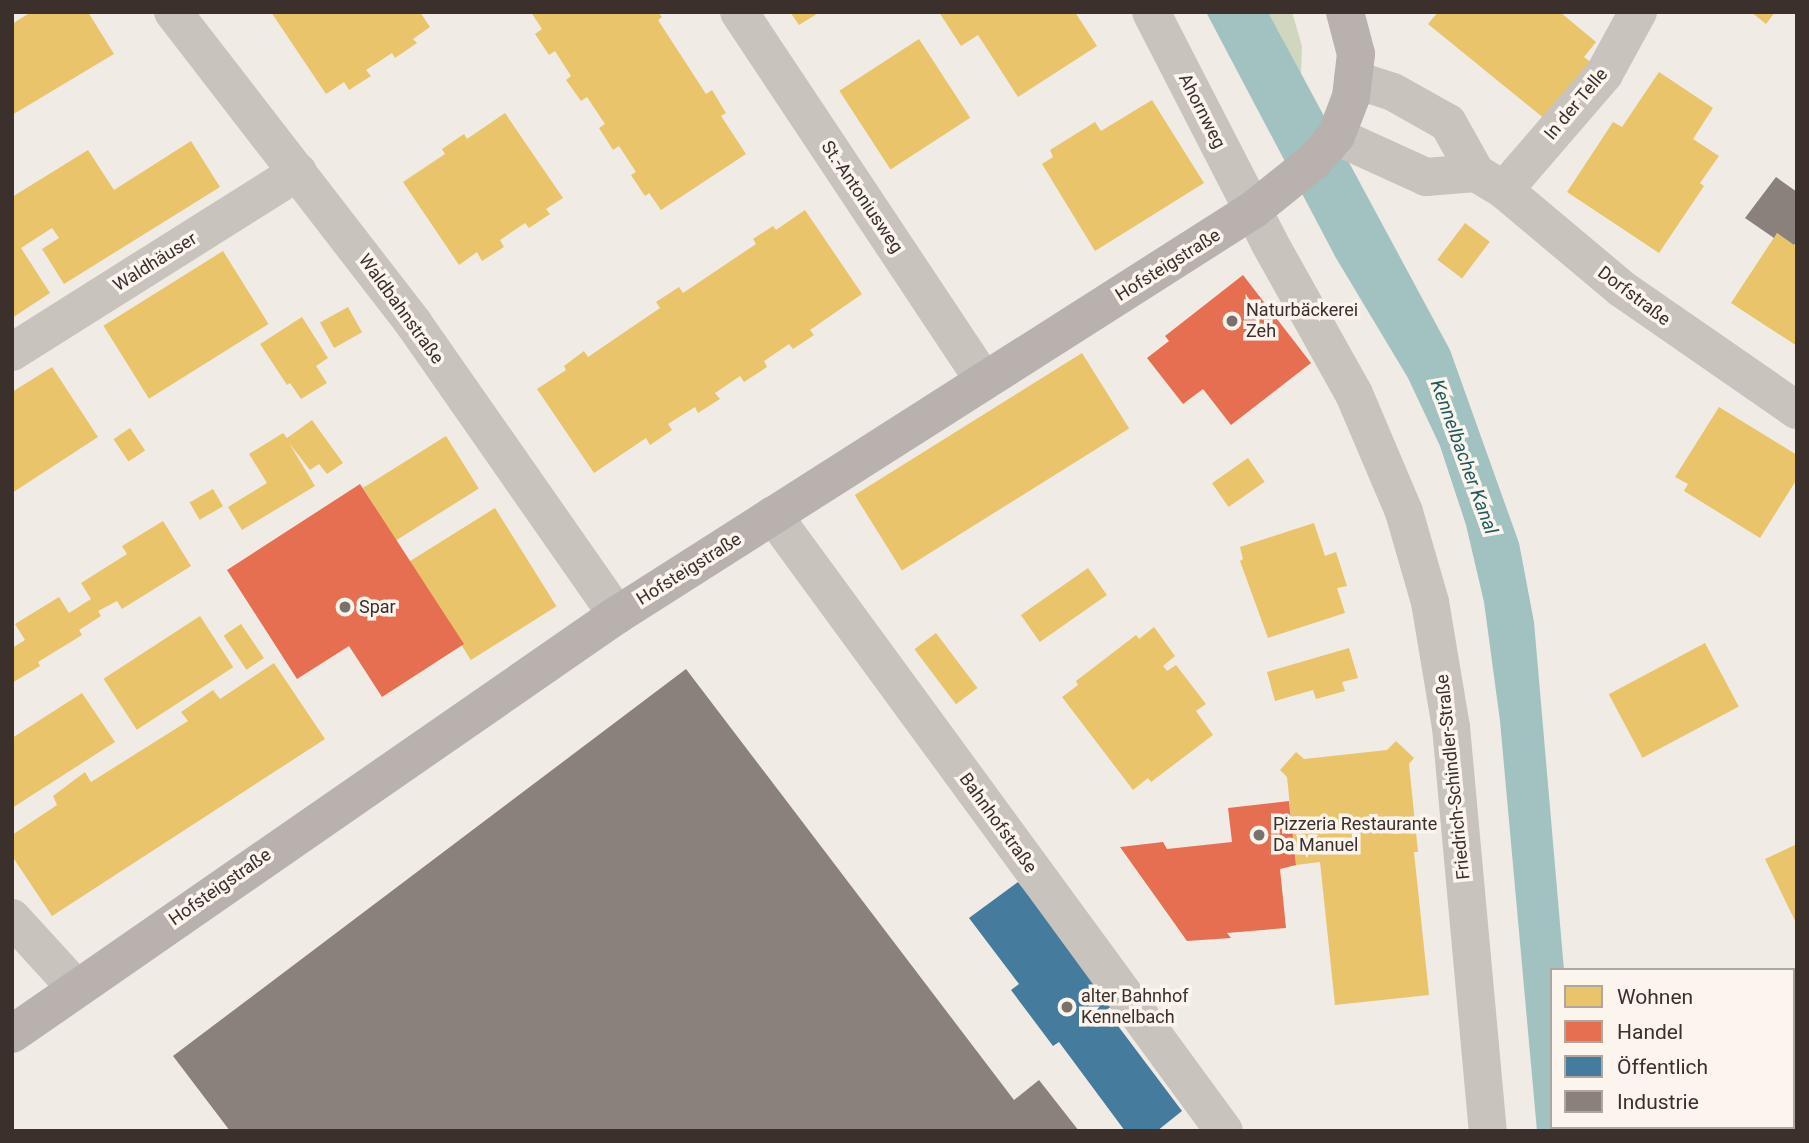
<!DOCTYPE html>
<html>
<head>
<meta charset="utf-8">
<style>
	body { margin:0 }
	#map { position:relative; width:1809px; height:1143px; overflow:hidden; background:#f0ebe5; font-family:Roboto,sans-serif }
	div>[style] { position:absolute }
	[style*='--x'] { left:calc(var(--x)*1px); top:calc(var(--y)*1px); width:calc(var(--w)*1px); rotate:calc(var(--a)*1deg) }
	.green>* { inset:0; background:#d1d6bf }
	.water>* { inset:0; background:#a1c2c1 }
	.homes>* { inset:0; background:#e9c46a; transform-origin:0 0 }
	.shops>* { inset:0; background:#e76f51 }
	.public>* { inset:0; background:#457b9d }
	.industry>* { inset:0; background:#8a817c }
	.minor>* { height:38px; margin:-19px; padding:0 19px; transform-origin:19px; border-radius:19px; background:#c9c3be }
	.major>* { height:38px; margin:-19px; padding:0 19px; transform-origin:19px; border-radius:19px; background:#b8b1ad }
	.dots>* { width:19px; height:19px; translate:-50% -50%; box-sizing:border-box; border:4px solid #fbf5ee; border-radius:50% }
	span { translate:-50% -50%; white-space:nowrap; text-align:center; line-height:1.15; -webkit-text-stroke:7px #fbf5ee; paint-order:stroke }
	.street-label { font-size:18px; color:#3b302b }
	.poi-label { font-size:18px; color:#3b302b }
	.left { translate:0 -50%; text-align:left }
	.water-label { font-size:19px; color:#1f5a5e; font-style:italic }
	.frame { position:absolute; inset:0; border:14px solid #3b302b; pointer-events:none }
	.legend { position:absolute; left:1550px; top:968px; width:245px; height:161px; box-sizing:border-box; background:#fbf5ee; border:2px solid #aea6a0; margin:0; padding:9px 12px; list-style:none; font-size:21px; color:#3b302b }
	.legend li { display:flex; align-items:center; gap:14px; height:35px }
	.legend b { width:35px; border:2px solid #aea6a0 }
</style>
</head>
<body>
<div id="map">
	<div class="green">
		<i style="clip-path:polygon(1268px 12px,1292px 12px,1302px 46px,1301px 74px)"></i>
	</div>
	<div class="water">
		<i style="clip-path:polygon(1206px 12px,1268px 12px,1450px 350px,1519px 543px,1534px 622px,1564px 970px,1552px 970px,1552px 1127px,1578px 1127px,1579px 1131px,1537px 1131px,1500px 721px,1484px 602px,1466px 525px,1440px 446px,1408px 378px,1336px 258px)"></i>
	</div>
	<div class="homes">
		<i style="clip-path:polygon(31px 12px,88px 12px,114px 54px,12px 115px,12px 24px)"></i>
		<i style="clip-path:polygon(271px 12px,420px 12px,430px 27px,413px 39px,417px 43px,395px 58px,392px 53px,366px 70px,371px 76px,349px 90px,344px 82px,326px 94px)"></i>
		<i style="clip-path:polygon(531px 12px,658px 12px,662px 17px,658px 20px,706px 94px,712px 90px,726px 113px,721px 116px,746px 154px,661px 210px,649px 193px,645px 196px,631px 175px,636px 172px,619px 146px,613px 150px,599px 128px,605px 124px,587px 97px,581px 101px,566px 80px,571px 76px,555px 51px,549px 55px,535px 34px,542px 29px)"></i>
		<i style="clip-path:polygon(790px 12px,820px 12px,799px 25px)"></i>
		<i style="clip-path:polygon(939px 12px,1075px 12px,1097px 46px,1018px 97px,978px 35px,961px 46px)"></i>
		<i style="clip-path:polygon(1438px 12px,1560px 12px,1596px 42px,1584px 57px,1592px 63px,1546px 120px,1428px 24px)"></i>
		<i style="clip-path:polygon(1751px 12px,1775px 12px,1766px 24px)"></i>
		<i style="left:919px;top:39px;width:94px;height:95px;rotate:57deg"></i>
		<i style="clip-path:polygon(1659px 72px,1713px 108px,1693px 139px,1719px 156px,1700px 183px,1704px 186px,1659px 253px,1567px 192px,1613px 122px,1622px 127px)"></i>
		<i style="clip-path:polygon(1152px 100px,1204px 183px,1095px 251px,1042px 164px,1053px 157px,1050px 150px,1095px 122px,1101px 131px)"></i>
		<i style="clip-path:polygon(505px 113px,563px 198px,546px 209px,550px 214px,529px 228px,525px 223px,500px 240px,504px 247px,482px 261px,477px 252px,459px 265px,403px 182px,445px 154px,442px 149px,464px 134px,467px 139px)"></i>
		<i style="clip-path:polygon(191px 141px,220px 187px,64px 284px,42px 249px,59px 238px,52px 228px,21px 248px,50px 293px,12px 318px,12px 197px,88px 150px,114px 190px)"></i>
		<i style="clip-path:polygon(805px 210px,862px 294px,810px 330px,814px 335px,793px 349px,789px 344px,764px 361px,767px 367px,744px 382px,740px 376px,715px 393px,720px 399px,698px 413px,695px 407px,668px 424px,672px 430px,650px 445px,646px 438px,594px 473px,537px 389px,566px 370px,564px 366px,584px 351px,588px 357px,660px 308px,656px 302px,679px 287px,683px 293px,756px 244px,753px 239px,773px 226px,776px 230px)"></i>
		<i style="left:1465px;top:223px;width:31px;height:46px;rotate:37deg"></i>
		<i style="clip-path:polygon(1777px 233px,1797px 247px,1797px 346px,1731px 303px)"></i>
		<i style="left:223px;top:251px;width:86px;height:141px;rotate:58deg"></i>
		<i style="left:348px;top:307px;width:29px;height:32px;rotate:61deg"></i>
		<i style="clip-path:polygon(302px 317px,328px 358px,316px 366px,327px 383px,301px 399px,290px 383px,287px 385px,260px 344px)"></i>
		<i style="left:1082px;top:353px;width:89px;height:268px;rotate:58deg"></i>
		<i style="clip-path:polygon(52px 367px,98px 437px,12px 493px,12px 392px)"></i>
		<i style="clip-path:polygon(1719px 407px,1797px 455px,1797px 479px,1760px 538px,1684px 491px,1688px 484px,1675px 477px)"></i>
		<i style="clip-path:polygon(312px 420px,343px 463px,327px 474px,319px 464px,310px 470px,289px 443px,315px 486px,242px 530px,228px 507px,267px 483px,249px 454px,283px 433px,287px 438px)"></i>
		<i style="left:130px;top:428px;width:27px;height:20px;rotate:56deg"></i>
		<i style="left:446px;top:436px;width:62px;height:98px;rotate:58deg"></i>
		<i style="left:1248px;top:458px;width:29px;height:44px;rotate:55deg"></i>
		<i style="left:213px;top:489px;width:20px;height:27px;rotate:60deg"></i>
		<i style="left:495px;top:508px;width:116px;height:101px;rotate:58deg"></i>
		<i style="clip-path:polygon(163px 521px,191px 566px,122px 609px,117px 601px,98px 611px,101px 616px,79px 630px,82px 635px,38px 662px,40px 666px,12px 683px,12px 648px,25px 640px,15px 624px,59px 597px,69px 613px,91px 599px,81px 583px,127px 554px,122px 546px)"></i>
		<i style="clip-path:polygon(1314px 523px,1325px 556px,1336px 552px,1347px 586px,1337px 588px,1345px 613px,1268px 638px,1240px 561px,1243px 559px,1240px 547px)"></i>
		<i style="left:1088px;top:568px;width:33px;height:82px;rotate:55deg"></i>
		<i style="left:200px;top:616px;width:61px;height:115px;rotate:57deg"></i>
		<i style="left:241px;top:624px;width:41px;height:21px;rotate:56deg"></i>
		<i style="clip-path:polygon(1154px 627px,1175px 656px,1163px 666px,1167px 671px,1176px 665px,1206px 704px,1196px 711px,1213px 735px,1151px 782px,1148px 778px,1133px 790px,1062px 697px,1078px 685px,1076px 681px,1136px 635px,1139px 639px)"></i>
		<i style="left:936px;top:633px;width:69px;height:27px;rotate:53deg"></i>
		<i style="left:1705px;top:643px;width:72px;height:109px;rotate:62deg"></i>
		<i style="clip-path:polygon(1349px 648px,1358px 678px,1342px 682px,1345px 691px,1316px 699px,1313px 690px,1275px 701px,1267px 672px)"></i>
		<i style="clip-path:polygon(274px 663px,325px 739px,52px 916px,12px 856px,12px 835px,57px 805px,53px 796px,85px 772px,91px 782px,188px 721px,181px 712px,213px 690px,220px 699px)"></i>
		<i style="clip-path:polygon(82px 693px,115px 742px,12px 808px,12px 738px)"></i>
		<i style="clip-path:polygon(1396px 741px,1414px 758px,1409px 764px,1418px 852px,1414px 852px,1429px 995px,1335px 1005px,1320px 862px,1296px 865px,1287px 777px,1280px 770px,1296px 752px,1304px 759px,1387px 750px)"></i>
		<i style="clip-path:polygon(1797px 844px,1797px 925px,1765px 859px)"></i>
		<i style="clip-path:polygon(1681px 1127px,1730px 1127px,1731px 1131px,1674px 1131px)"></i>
	</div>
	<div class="shops">
		<i style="clip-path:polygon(1243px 275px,1311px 363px,1231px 425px,1203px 389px,1183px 404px,1147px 358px,1169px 341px,1165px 336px)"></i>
		<i style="clip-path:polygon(360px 484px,464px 644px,382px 697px,349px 646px,297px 679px,227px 570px)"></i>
		<i style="clip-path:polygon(1289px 801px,1296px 865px,1280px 869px,1286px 928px,1227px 933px,1231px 938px,1187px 941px,1120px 847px,1163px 842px,1167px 849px,1232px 842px,1228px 808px)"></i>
	</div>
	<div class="public">
		<i style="clip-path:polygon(1018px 882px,1115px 1004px,1106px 1010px,1182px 1111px,1157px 1131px,1125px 1131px,1059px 1042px,1053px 1046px,1011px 990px,1019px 984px,969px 918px)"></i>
	</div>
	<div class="industry">
		<i style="clip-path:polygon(1776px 177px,1797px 192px,1797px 241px,1794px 245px,1777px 233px,1774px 238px,1745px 218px)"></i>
		<i style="clip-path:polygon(686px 669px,1014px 1100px,1039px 1080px,1079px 1131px,230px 1131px,173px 1056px)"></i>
	</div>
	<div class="minor">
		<i style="--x:173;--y:12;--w:394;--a:52.3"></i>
		<i style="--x:414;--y:324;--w:355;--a:55.1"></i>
		<i style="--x:739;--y:12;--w:443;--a:56.4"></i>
		<i style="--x:1151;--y:12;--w:259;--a:62.8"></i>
		<i style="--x:1269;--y:242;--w:174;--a:60.8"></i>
		<i style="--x:1354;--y:394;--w:128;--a:67"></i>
		<i style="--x:1404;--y:512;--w:94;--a:73.9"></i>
		<i style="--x:1430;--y:602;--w:127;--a:80.5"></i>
		<i style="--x:1451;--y:727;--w:406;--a:84.8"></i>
		<i style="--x:1353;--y:79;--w:42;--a:18"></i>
		<i style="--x:1393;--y:92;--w:63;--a:29.4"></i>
		<i style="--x:1448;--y:123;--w:57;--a:60.8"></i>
		<i style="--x:1476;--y:173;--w:33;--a:31"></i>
		<i style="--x:1504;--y:190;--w:154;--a:40"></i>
		<i style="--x:1622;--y:289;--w:213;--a:34.7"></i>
		<i style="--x:1336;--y:136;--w:99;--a:24.5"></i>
		<i style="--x:1426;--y:177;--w:50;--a:-4.6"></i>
		<i style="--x:1504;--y:190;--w:153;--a:-49.2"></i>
		<i style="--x:1604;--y:74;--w:71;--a:-61.3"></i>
		<i style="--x:12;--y:352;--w:338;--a:-32.2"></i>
		<i style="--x:773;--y:515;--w:763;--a:53.79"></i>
		<i style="--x:12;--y:918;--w:95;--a:47.6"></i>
		<i style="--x:1793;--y:1035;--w:4;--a:-14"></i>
	</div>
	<div class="major">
		<i style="--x:12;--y:1034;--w:736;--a:-34.71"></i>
		<i style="--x:617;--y:615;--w:754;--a:-32.49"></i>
		<i style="--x:1253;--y:210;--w:78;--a:-38.8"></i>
		<i style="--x:1314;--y:161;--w:33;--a:-49"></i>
		<i style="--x:1336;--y:136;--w:42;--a:-69"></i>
		<i style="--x:1351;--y:97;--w:43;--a:-83.4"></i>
		<i style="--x:1356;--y:54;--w:43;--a:-104.7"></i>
	</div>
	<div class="dots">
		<i style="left:1232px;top:321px;background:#7a716c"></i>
		<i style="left:345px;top:607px;background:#7a716c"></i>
		<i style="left:1259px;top:835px;background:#7a716c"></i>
		<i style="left:1067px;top:1007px;background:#7a716c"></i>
	</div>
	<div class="street-label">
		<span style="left:1576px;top:104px;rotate:-50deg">In der Telle</span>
		<span style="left:1202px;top:111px;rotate:63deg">Ahornweg</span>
		<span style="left:862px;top:197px;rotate:56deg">St.-Antoniusweg</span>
		<span style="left:155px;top:262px;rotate:-32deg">Waldhäuser</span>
		<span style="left:1168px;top:265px;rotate:-32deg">Hofsteigstraße</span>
		<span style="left:1634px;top:296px;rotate:37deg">Dorfstraße</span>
		<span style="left:401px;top:309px;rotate:54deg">Waldbahnstraße</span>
		<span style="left:689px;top:569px;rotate:-32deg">Hofsteigstraße</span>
		<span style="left:1453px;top:777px;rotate:-96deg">Friedrich-Schindler-Straße</span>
		<span style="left:998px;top:823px;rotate:54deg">Bahnhofstraße</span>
		<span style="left:220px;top:887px;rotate:-35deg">Hofsteigstraße</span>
	</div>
	<div class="poi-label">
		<span class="left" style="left:1246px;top:321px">Naturbäckerei<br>Zeh</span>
		<span class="left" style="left:359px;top:607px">Spar</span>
		<span class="left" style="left:1273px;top:835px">Pizzeria Restaurante<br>Da Manuel</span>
		<span class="left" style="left:1081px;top:1007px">alter Bahnhof<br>Kennelbach</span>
	</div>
	<div class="water-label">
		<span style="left:1464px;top:457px;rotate:70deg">Kennelbacher Kanal</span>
	</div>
	<div class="frame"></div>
	<ul class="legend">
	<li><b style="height:19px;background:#e9c46a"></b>Wohnen</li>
	<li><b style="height:19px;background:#e76f51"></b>Handel</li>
	<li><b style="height:19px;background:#457b9d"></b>Öffentlich</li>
	<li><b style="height:19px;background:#8a817c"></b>Industrie</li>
	</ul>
</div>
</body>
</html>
